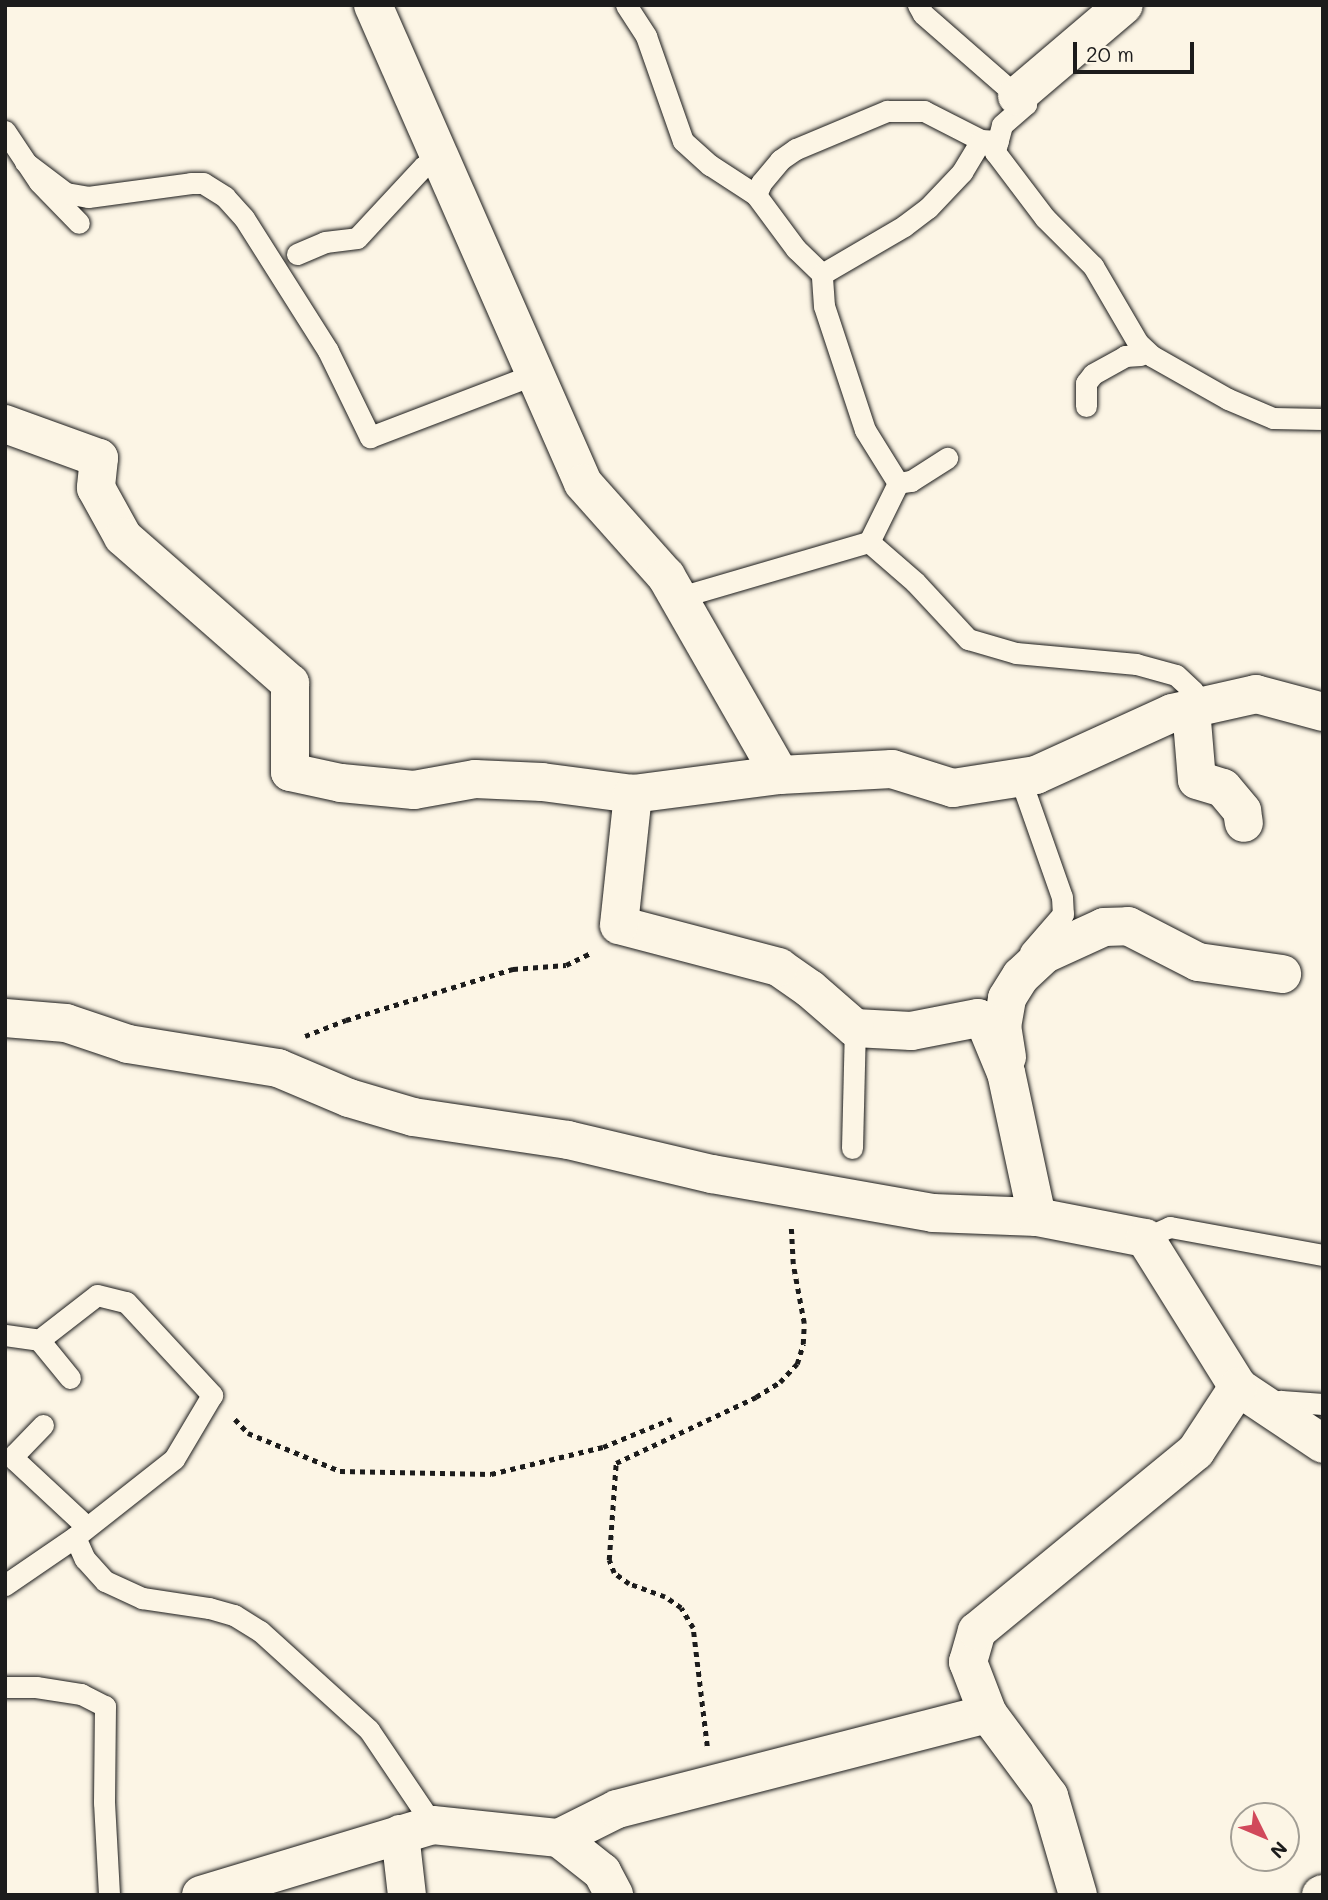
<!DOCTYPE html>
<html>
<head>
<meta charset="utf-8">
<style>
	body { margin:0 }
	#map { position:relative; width:1328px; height:1900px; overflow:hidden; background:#fcf5e5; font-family:Mali,sans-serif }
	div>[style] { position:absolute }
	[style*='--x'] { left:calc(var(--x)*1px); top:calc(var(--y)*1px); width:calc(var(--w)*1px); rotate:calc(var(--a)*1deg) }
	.path>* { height:4.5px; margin-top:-2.25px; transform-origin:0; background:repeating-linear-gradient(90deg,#1c1c1c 0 5px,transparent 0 10px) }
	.roads { filter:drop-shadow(0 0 2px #1c1c1c) drop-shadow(0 0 2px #1c1c1c) }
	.lane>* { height:21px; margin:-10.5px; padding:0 10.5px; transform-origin:10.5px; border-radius:10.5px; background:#fcf5e5 }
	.street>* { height:38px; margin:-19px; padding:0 19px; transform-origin:19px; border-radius:19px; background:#fcf5e5 }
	span { translate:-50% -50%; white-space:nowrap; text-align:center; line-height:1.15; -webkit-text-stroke:7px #fcf5e5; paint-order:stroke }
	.frame { position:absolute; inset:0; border:7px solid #1c1c1c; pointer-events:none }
	.north { position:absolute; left:1230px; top:1802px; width:70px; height:70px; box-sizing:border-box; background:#fcf5e5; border:2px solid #a29e95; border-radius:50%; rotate:133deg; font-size:19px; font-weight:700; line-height:28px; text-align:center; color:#1c1c1c }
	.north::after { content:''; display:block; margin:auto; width:24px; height:32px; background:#d1495b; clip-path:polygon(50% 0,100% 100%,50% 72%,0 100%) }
	.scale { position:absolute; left:1073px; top:42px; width:121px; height:32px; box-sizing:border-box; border:4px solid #1c1c1c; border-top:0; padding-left:9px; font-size:21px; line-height:24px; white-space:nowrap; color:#1c1c1c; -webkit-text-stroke:5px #fcf5e5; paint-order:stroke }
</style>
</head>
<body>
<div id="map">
	<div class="path">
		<i style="--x:305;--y:1036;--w:44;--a:-21.3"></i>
		<i style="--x:346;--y:1020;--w:175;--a:-17"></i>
		<i style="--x:513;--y:969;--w:53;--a:-4.3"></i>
		<i style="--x:566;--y:965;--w:28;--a:-26"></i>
		<i style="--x:235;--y:1419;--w:19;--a:47"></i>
		<i style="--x:248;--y:1433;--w:100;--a:22.4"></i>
		<i style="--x:340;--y:1471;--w:151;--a:1.1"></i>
		<i style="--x:491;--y:1474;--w:115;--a:-13.6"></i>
		<i style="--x:603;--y:1447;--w:74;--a:-22.4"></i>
		<i style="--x:707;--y:1746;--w:119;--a:-96.8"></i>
		<i style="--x:693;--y:1628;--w:23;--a:-121"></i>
		<i style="--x:681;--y:1608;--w:19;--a:-145"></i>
		<i style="--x:665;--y:1597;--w:38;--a:-160"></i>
		<i style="--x:629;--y:1584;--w:19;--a:-144"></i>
		<i style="--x:614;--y:1573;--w:14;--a:-111"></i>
		<i style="--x:609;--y:1560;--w:97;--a:-85.9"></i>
		<i style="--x:616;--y:1463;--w:155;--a:-25.2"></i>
		<i style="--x:756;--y:1397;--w:28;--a:-32"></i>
		<i style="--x:780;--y:1382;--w:25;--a:-47"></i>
		<i style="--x:797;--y:1364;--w:21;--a:-73"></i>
		<i style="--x:803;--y:1344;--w:21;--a:-87"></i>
		<i style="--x:804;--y:1323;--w:60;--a:-100.6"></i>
		<i style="--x:793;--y:1264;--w:37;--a:-93"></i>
	</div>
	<div class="roads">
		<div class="lane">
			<i style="--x:626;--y:5;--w:37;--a:57"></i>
			<i style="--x:646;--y:36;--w:111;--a:70.6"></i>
			<i style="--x:683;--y:141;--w:36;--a:42"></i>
			<i style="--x:710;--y:165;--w:55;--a:33.1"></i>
			<i style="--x:918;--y:5;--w:10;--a:61"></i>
			<i style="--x:923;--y:14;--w:137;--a:41.1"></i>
			<i style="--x:1026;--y:104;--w:32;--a:139"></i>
			<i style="--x:1002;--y:125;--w:28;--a:105"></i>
			<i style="--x:995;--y:152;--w:83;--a:52.9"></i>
			<i style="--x:1045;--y:218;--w:68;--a:45"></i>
			<i style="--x:1093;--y:266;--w:89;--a:59.7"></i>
			<i style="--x:1138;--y:343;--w:19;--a:43"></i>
			<i style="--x:1152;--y:356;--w:87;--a:29.5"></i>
			<i style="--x:1228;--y:399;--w:49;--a:22.9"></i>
			<i style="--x:1273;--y:418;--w:50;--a:1.1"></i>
			<i style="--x:5;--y:131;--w:61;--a:56.3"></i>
			<i style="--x:39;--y:182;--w:57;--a:45.7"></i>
			<i style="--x:25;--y:162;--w:51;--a:37.1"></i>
			<i style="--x:66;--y:193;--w:22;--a:10"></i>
			<i style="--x:88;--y:197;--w:104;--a:-7.7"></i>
			<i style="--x:191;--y:183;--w:12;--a:0"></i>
			<i style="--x:203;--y:183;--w:26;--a:32"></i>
			<i style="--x:225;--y:197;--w:28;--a:48"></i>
			<i style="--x:244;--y:218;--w:157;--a:57.7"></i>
			<i style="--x:328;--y:351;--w:96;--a:64"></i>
			<i style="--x:370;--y:437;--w:177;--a:-20.9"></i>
			<i style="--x:297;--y:254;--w:30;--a:-23"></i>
			<i style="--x:325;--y:242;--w:32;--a:-7"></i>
			<i style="--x:357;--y:238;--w:98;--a:-47.1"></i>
			<i style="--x:424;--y:166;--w:18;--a:-29"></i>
			<i style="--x:822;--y:274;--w:36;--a:-136"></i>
			<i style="--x:796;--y:249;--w:67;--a:-126.5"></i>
			<i style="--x:756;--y:195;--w:13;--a:-67"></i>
			<i style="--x:761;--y:183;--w:30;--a:-50"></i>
			<i style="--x:780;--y:160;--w:19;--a:-35"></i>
			<i style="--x:796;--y:149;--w:99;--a:-22.7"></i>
			<i style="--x:887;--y:111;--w:37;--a:0"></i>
			<i style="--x:924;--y:111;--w:64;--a:27"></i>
			<i style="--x:1086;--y:406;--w:23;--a:-90"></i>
			<i style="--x:1086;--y:383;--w:11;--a:-52"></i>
			<i style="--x:1093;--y:374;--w:37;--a:-29"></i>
			<i style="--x:1125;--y:356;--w:15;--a:-4"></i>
			<i style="--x:1140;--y:355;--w:7;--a:-45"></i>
			<i style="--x:898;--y:483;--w:13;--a:-9"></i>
			<i style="--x:911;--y:481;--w:43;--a:-32.6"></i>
			<i style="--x:869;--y:542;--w:61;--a:41"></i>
			<i style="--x:915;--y:582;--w:78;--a:47.1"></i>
			<i style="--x:968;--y:639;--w:50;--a:16.3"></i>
			<i style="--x:1016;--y:653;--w:121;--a:5.2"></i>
			<i style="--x:1136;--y:664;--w:41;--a:15.4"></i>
			<i style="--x:1176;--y:675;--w:23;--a:43"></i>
			<i style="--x:1193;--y:691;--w:17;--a:73"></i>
			<i style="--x:677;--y:598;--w:200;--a:-16.3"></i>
			<i style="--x:869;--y:542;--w:66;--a:-63.8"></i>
			<i style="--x:898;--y:483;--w:62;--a:-121.9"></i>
			<i style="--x:865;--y:430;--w:131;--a:-108.3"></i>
			<i style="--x:824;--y:306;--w:32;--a:-94"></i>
			<i style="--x:822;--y:274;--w:95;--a:-30.3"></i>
			<i style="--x:904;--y:226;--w:30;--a:-37"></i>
			<i style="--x:928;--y:208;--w:50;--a:-46.6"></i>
			<i style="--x:962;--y:172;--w:37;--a:-59"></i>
			<i style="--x:981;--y:140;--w:17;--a:3"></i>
			<i style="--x:1020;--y:778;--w:126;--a:70.6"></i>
			<i style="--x:1062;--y:897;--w:17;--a:87"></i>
			<i style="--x:1063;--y:914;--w:50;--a:131"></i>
			<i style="--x:852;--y:1148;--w:120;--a:-88.6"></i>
			<i style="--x:1145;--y:1238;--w:27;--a:-24"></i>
			<i style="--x:1170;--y:1227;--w:156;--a:10.4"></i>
			<i style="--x:5;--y:1335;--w:34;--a:8"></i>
			<i style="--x:39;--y:1340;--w:73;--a:-37.8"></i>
			<i style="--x:97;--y:1295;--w:30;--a:14"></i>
			<i style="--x:126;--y:1302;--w:127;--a:47.2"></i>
			<i style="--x:212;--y:1395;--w:74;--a:120.7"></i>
			<i style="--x:174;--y:1459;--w:126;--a:141.8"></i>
			<i style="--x:75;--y:1537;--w:85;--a:145.6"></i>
			<i style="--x:39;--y:1340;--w:49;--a:50.8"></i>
			<i style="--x:1271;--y:1409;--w:13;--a:-39"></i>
			<i style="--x:1281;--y:1401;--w:42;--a:4.1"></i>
			<i style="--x:43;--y:1425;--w:40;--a:134"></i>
			<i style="--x:15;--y:1454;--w:6;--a:90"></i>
			<i style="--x:15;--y:1460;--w:98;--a:42.9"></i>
			<i style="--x:75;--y:1537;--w:24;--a:66"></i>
			<i style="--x:85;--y:1559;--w:30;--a:48"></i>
			<i style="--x:105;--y:1581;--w:41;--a:24.7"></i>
			<i style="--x:142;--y:1598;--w:68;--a:8.5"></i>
			<i style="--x:209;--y:1608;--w:26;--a:16"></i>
			<i style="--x:234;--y:1615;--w:31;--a:32"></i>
			<i style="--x:260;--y:1631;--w:147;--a:42.2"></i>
			<i style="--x:369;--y:1730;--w:115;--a:56"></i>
			<i style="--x:5;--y:1687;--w:31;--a:0"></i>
			<i style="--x:36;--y:1687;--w:46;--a:8.8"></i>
			<i style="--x:81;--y:1694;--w:27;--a:27"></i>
			<i style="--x:105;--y:1706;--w:96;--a:90.6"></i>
			<i style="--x:104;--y:1802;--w:93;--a:86.9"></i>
		</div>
		<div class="street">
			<i style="--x:373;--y:5;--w:522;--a:66.28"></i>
			<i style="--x:583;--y:483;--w:125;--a:48.3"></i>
			<i style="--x:666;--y:576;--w:229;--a:60.2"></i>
			<i style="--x:1017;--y:96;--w:140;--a:-40.4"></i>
			<i style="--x:5;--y:424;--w:100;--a:19.9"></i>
			<i style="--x:99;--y:458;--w:30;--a:96"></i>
			<i style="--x:96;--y:488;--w:56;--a:61.1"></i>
			<i style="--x:123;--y:537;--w:222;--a:41.2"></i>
			<i style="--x:290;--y:683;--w:89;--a:90"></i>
			<i style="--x:290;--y:772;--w:52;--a:12.2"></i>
			<i style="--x:341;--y:783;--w:73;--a:5.5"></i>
			<i style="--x:414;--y:790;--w:62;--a:-10.2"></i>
			<i style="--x:475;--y:779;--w:67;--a:2.6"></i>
			<i style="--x:542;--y:782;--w:92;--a:7.5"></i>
			<i style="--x:1191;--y:709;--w:71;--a:85.2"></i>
			<i style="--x:1197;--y:780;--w:27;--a:17"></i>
			<i style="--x:1223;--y:788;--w:30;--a:50"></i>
			<i style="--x:1242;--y:811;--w:12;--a:81"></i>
			<i style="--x:5;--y:1018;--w:61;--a:4.7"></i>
			<i style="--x:66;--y:1023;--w:65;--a:18.7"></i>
			<i style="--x:128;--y:1044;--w:152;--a:9.1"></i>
			<i style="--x:278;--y:1068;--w:77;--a:22.9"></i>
			<i style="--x:349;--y:1098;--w:67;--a:16.5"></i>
			<i style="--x:413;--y:1117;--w:157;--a:8.4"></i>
			<i style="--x:568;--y:1140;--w:148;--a:13.3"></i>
			<i style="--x:712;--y:1174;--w:224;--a:10"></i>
			<i style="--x:933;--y:1213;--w:104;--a:2.2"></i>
			<i style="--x:1037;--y:1217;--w:110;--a:11"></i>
			<i style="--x:1145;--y:1238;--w:176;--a:58"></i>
			<i style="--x:1238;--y:1387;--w:102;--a:33.8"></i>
			<i style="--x:1007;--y:1057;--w:30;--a:-99"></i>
			<i style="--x:1002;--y:1027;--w:29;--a:-80"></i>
			<i style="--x:1007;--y:998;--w:26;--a:-58"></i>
			<i style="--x:1021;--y:976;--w:33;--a:-43"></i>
			<i style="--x:1045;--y:954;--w:65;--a:-24.6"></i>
			<i style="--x:1104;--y:927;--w:24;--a:-2"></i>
			<i style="--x:1128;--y:926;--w:79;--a:27.2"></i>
			<i style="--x:1198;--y:962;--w:85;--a:8.1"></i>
			<i style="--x:1037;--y:1217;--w:147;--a:-102.1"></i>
			<i style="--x:1006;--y:1073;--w:55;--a:-112.4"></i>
			<i style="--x:985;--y:1022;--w:8;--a:-150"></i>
			<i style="--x:978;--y:1018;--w:68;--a:169"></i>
			<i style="--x:911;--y:1031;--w:56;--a:-176.9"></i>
			<i style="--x:855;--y:1028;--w:60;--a:-139.1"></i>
			<i style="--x:810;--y:989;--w:38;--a:-145"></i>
			<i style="--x:779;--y:967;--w:165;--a:-165.3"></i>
			<i style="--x:619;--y:925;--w:132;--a:-83.9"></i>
			<i style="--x:633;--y:794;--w:148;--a:-7.4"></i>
			<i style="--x:780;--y:775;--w:112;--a:-3.1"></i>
			<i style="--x:892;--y:769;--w:64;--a:17.3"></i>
			<i style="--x:953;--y:788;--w:84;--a:-8.9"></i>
			<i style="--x:1036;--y:775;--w:149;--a:-24.5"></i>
			<i style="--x:1172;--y:713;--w:86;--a:-12.7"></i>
			<i style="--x:1256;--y:694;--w:69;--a:15"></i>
			<i style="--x:400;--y:1834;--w:61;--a:83.5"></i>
			<i style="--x:559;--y:1838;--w:65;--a:-26.6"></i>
			<i style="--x:617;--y:1809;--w:383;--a:-14.4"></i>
			<i style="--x:201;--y:1895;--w:242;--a:-16.8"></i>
			<i style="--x:433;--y:1825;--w:127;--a:5.9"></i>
			<i style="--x:559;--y:1838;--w:55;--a:38.3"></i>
			<i style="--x:602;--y:1872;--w:26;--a:62"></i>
			<i style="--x:1078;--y:1895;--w:103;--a:-106.3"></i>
			<i style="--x:1049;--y:1796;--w:102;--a:-126.6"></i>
			<i style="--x:988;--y:1714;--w:56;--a:-111"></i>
			<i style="--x:968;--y:1662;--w:32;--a:-74"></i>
			<i style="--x:977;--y:1631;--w:283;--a:-39.4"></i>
			<i style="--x:1196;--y:1451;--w:77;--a:-56.7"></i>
			<i style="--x:1321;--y:1895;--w:2;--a:-27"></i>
		</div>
	</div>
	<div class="frame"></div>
	<div class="north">N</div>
	<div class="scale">20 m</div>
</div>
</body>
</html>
